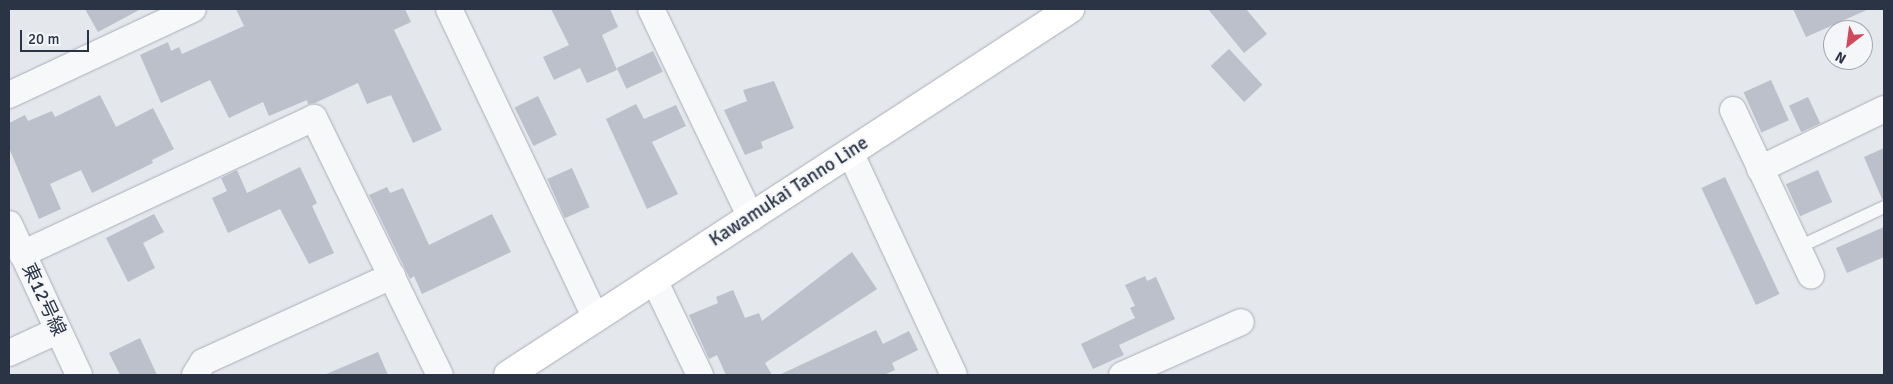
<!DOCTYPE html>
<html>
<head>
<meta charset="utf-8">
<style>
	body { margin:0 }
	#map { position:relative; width:1893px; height:384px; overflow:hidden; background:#e4e7ec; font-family:Signika,"Noto Sans JP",sans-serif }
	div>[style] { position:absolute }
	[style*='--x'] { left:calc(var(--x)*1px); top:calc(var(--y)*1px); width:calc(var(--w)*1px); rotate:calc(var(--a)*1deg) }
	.building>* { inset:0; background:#bbc0ca; transform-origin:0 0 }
	.roads { filter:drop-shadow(0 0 1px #a9aeb7) drop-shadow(0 0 1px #a9aeb7) }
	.service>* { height:12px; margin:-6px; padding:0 6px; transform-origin:6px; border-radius:6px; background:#f7f8fa }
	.minor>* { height:26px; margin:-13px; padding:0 13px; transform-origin:13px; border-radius:13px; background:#f7f8fa }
	.secondary>* { height:28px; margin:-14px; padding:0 14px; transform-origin:14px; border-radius:14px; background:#fff }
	span { translate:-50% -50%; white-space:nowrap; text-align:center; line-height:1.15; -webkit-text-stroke:4px #f4f6f9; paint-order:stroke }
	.street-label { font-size:19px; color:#2b3445 }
	.frame { position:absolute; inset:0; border:10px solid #2b3445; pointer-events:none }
	.north { position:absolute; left:1823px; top:20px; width:50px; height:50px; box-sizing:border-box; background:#f4f6f9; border:1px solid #a4a8b1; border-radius:50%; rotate:210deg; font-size:14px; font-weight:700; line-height:20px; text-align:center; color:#2b3445 }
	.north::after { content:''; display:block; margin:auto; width:18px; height:22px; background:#d1495b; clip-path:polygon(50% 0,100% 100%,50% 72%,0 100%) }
	.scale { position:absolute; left:20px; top:30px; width:69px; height:22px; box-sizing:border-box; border:2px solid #2b3445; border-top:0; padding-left:6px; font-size:15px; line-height:18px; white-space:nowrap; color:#2b3445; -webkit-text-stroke:4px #f4f6f9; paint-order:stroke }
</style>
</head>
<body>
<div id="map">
	<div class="building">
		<i style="clip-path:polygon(85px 9px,141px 9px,98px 32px)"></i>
		<i style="clip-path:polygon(236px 9px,405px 9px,411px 22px,394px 30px,442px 130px,413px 143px,391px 95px,367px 104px,358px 83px,315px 103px,308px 104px,307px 100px,269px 116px,263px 102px,229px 118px,210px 80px,161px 103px,140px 55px,168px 42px,171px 51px,179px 47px,182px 54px,244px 26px)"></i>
		<i style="clip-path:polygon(551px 9px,610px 9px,618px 27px,602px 35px,617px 70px,587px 83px,580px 68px,554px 80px,543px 57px,569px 45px)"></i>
		<i style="clip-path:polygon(1208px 9px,1246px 9px,1267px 34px,1244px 53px)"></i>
		<i style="clip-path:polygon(1793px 9px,1869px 9px,1806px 37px)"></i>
		<i style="left:1229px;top:49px;width:49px;height:25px;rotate:47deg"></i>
		<i style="left:653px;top:51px;width:23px;height:40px;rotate:65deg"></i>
		<i style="left:1771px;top:80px;width:44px;height:30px;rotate:66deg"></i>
		<i style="clip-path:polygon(774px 81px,794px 128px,761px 142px,763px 148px,745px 155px,724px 110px,747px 101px,743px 90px)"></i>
		<i style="clip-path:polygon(100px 95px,116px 127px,153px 108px,174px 149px,152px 160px,153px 163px,92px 193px,81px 170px,50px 184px,61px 209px,39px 219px,9px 148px,9px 123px,25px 115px,28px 121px,52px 111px,55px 117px)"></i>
		<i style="left:538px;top:96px;width:43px;height:26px;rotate:64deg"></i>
		<i style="left:1808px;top:97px;width:29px;height:21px;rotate:65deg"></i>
		<i style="clip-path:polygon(636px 104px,644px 119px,676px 105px,686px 126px,652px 142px,678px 194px,647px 209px,606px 119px)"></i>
		<i style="clip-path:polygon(1884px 148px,1884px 199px,1882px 199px,1864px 157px)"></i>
		<i style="clip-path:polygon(300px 167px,317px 203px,312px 206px,334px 253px,309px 264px,280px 209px,228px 233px,212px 198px,227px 191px,221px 178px,237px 170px,247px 193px)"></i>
		<i style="left:572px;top:168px;width:43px;height:27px;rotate:66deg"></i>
		<i style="left:1818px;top:170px;width:35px;height:35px;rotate:66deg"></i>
		<i style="left:1725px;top:177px;width:129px;height:26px;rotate:65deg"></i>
		<i style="clip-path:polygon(387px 187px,390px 193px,403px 188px,429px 245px,492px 214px,511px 252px,422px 294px,414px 276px,410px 279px,369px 195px)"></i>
		<i style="clip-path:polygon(154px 214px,164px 232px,143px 243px,155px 268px,128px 282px,106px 238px)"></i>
		<i style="clip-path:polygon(1884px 227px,1884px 257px,1847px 273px,1836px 248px)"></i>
		<i style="clip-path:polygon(852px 252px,877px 289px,765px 363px,772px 375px,726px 375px,717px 355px,709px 359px,689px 315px,718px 303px,716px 297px,733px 290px,745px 318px,759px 313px,762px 321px)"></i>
		<i style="clip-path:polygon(1145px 276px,1147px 281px,1156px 277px,1175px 319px,1119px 345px,1124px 355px,1093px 369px,1081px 344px,1135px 318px,1130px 308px,1135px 306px,1125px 285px)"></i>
		<i style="clip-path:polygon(876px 330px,883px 344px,909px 331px,918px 350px,892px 363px,895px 370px,884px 375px,779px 375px)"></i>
		<i style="clip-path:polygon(140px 338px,157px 375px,120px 375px,109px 353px)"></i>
		<i style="clip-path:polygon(378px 352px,388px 375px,324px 375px)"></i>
	</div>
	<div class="roads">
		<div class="service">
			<i style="--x:1797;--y:248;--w:96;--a:-25.2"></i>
		</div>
		<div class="minor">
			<i style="--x:449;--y:9;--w:342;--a:64.6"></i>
			<i style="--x:651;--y:9;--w:232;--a:64.4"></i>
			<i style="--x:9;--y:95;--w:203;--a:-25.1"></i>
			<i style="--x:1733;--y:110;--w:183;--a:64.8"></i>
			<i style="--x:850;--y:152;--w:246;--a:65"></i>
			<i style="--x:1760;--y:169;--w:138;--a:-25.8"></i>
			<i style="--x:9;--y:224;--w:166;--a:65.1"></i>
			<i style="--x:22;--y:254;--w:322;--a:-25"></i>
			<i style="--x:314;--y:118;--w:286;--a:63.9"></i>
			<i style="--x:654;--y:280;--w:106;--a:64.2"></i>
			<i style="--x:9;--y:353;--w:53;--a:-24.6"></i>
			<i style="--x:195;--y:375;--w:15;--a:-58"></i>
			<i style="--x:203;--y:362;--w:208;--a:-24.5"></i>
			<i style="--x:1122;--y:375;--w:130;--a:-24"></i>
		</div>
		<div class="secondary">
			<i style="--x:508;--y:375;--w:671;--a:-33.07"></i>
		</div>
	</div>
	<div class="street-label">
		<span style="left:789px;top:192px;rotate:-33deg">Kawamukai Tanno Line</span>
		<span style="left:43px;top:300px;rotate:65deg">東12号線</span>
	</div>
	<div class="frame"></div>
	<div class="north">N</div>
	<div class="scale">20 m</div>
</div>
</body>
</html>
